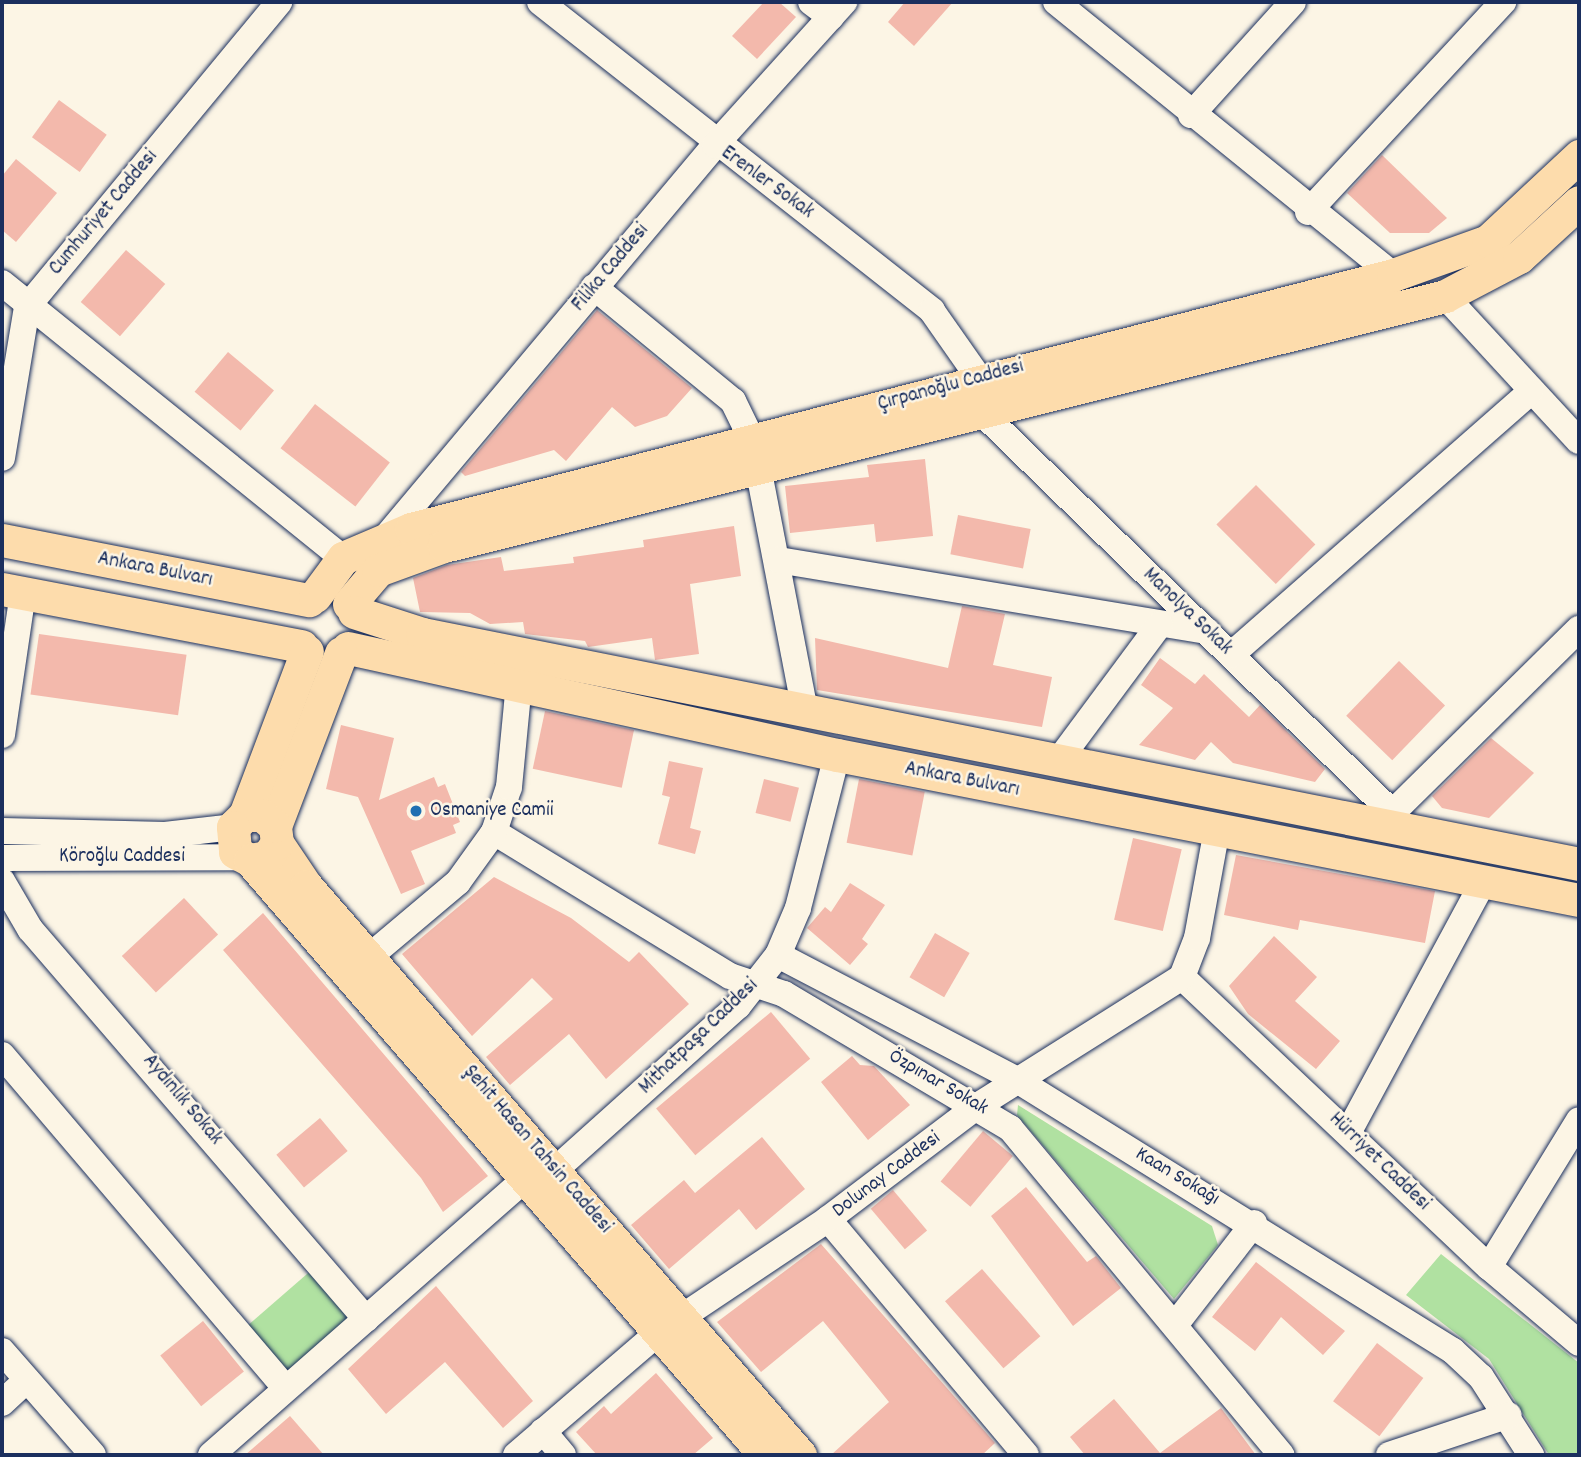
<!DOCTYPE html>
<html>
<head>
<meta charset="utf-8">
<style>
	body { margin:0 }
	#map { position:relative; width:1581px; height:1457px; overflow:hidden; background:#fcf5e5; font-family:Dekko,sans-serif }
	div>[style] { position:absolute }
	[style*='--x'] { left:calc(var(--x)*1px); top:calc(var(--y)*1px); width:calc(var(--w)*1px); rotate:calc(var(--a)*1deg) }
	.green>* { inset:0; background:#b0e1a1; transform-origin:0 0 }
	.building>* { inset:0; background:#f3b9ac; transform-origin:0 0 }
	.roads { filter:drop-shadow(0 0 2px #1b2f5e) drop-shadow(0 0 2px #1b2f5e) }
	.minor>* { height:26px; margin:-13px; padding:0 13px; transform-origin:13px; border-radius:13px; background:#fcf5e5 }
	.major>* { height:33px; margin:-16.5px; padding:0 16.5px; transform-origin:16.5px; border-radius:16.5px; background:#fddcac }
	.dots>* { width:19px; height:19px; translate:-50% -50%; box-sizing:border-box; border:4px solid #fcf5e5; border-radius:50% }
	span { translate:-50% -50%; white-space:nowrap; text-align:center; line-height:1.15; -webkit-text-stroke:5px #fcf5e5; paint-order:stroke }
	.street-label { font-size:21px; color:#1b2f5e }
	.poi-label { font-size:21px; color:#1b2f5e }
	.left { translate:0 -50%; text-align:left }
	.frame { position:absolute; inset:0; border:4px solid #1b2f5e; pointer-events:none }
</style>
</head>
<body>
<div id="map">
	<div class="green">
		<i style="clip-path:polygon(1018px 1105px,1212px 1226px,1218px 1245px,1174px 1299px,1017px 1115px)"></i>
		<i style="clip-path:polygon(1441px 1254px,1579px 1363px,1579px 1455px,1549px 1455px,1489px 1359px,1406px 1295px)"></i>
		<i style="left:315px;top:1267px;width:65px;height:93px;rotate:49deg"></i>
	</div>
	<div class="building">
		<i style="clip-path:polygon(764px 2px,779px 2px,796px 17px,757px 59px,732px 36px)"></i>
		<i style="clip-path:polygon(905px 2px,953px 2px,914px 46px,888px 22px)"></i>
		<i style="left:59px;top:100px;width:59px;height:46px;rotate:36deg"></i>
		<i style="clip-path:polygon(1382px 155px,1447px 218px,1429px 233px,1390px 233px,1347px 193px)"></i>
		<i style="clip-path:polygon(16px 159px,57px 193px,16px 242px,2px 230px,2px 176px)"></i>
		<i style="left:126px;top:250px;width:52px;height:69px;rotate:41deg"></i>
		<i style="clip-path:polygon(597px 310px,692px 388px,667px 416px,635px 427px,612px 407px,566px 461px,554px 450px,465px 476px,461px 472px)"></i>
		<i style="left:228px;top:352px;width:60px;height:52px;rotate:40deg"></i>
		<i style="left:315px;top:404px;width:95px;height:56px;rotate:38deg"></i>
		<i style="clip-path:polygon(925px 459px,933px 536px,876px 542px,874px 524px,790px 533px,785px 486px,869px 477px,867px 465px)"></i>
		<i style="left:1256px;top:485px;width:84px;height:56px;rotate:45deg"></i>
		<i style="left:958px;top:515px;width:74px;height:40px;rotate:11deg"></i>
		<i style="clip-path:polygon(734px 526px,741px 576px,690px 584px,699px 654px,655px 660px,652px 638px,588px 647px,585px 641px,525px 634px,523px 622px,490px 624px,470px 613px,420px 612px,413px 578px,447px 565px,501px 557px,504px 571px,574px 563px,573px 557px,644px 547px,643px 540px)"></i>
		<i style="clip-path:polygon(962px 606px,1005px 614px,993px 665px,1052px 677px,1042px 727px,817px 690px,815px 638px,948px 668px)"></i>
		<i style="left:39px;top:634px;width:149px;height:61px;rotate:8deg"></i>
		<i style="clip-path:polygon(1160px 658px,1195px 684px,1204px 674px,1249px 717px,1260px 705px,1325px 769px,1315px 782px,1233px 763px,1211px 742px,1195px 760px,1139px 745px,1173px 708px,1141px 685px)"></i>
		<i style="left:1399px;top:661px;width:64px;height:76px;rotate:44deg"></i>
		<i style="left:545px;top:711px;width:91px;height:59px;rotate:12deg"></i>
		<i style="clip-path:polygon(341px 725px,394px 738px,379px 800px,434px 777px,438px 787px,445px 784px,460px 822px,453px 825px,456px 833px,411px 851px,425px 884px,401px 894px,358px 797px,326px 789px)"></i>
		<i style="clip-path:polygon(1491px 738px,1534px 773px,1489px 818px,1442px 808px,1432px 796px)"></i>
		<i style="clip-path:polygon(669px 761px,703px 768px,690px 828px,701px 831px,695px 854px,658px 844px,670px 797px,662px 795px)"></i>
		<i style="left:764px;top:779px;width:36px;height:35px;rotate:14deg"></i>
		<i style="left:859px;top:779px;width:67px;height:65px;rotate:11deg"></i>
		<i style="left:1133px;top:838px;width:50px;height:84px;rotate:13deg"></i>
		<i style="clip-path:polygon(1236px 855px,1435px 891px,1425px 943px,1300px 920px,1298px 930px,1224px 915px)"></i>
		<i style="clip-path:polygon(494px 877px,571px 918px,629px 962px,639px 952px,689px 1004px,606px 1079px,569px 1034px,510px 1085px,486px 1057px,553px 999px,532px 978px,472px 1036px,402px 954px)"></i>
		<i style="clip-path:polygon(850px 883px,885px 905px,862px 939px,868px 944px,850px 965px,807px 928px,825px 907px,831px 912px)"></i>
		<i style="left:184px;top:898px;width:50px;height:85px;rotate:47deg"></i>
		<i style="clip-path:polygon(263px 913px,488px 1176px,443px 1212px,421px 1178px,223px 950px)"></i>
		<i style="left:935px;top:933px;width:40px;height:51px;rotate:30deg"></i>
		<i style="clip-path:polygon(1274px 936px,1317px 977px,1295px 1001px,1340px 1041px,1316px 1069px,1248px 1014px,1229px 986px)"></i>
		<i style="left:771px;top:1012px;width:61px;height:150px;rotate:50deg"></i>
		<i style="clip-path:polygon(852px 1056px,860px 1065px,874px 1066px,910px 1105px,868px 1140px,821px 1082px)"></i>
		<i style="left:320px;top:1118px;width:43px;height:57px;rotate:50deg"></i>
		<i style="left:983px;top:1131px;width:39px;height:66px;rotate:40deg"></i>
		<i style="clip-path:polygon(762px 1137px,805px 1189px,756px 1230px,739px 1209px,669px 1269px,631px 1225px,684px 1180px,695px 1193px)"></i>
		<i style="clip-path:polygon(1026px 1187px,1087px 1262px,1096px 1256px,1121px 1288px,1073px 1326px,991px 1216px)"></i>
		<i style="left:893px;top:1190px;width:53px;height:29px;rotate:50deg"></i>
		<i style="clip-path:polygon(821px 1244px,995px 1443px,982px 1455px,831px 1455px,889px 1402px,823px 1321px,761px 1372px,717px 1322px)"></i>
		<i style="clip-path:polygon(1256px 1262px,1345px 1331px,1323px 1355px,1281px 1317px,1255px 1351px,1212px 1317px)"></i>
		<i style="left:982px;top:1269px;width:89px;height:49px;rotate:49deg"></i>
		<i style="clip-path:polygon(436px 1286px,533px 1401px,503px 1428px,445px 1362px,386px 1414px,348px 1369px)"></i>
		<i style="left:203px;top:1321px;width:65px;height:55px;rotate:51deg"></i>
		<i style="left:1377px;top:1343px;width:58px;height:73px;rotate:37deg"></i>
		<i style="clip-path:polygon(656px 1373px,713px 1438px,693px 1455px,597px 1455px,576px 1432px,604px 1406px,611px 1414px)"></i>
		<i style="clip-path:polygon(1114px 1399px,1160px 1453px,1221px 1408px,1256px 1455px,1085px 1455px,1070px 1437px)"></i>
		<i style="clip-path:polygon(290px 1416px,324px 1455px,245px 1455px)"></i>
	</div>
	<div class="roads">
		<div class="minor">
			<i style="--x:540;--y:2;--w:499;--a:38.2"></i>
			<i style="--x:932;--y:311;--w:82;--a:55"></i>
			<i style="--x:811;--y:2;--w:25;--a:37"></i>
			<i style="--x:1056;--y:2;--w:434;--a:39"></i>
			<i style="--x:1191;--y:115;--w:152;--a:-47.9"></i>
			<i style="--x:1308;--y:212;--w:287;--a:-47.1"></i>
			<i style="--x:2;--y:283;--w:438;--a:38.9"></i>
			<i style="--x:594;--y:287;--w:180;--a:39.4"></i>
			<i style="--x:733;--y:401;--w:43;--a:64"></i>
			<i style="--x:1445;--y:296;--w:197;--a:47.3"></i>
			<i style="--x:980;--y:411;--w:576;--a:44.23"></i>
			<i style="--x:2;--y:458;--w:153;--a:-80.6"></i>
			<i style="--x:27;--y:307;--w:396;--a:-50.4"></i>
			<i style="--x:758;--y:467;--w:248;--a:79.1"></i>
			<i style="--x:386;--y:537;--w:512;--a:-49.99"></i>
			<i style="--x:715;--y:145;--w:193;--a:-47.9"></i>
			<i style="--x:778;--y:560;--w:435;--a:9.4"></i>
			<i style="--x:1231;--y:655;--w:398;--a:-41.3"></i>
			<i style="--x:2;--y:735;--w:144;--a:-81.6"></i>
			<i style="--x:1059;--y:760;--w:169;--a:-53.4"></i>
			<i style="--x:1381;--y:824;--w:278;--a:-44.6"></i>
			<i style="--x:2;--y:831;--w:163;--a:1.4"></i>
			<i style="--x:165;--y:835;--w:68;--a:-6.7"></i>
			<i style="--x:494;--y:832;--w:276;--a:31.4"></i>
			<i style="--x:730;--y:976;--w:57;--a:18.4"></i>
			<i style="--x:784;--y:994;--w:263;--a:30.7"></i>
			<i style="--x:1010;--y:1128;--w:425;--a:50.3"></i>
			<i style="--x:2;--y:858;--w:240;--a:-0.2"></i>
			<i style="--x:2;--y:881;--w:56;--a:59.7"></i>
			<i style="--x:30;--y:929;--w:515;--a:49.25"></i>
			<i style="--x:778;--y:955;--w:270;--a:27.6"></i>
			<i style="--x:1017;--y:1080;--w:513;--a:31.86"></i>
			<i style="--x:1453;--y:1351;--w:38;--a:43"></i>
			<i style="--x:1481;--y:1377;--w:93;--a:57.3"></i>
			<i style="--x:369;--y:957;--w:116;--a:-40.1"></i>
			<i style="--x:458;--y:882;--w:62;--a:-54.2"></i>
			<i style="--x:494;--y:832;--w:47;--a:-71.6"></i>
			<i style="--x:509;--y:787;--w:104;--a:-84.5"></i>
			<i style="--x:1182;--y:977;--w:422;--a:43.4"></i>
			<i style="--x:1489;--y:1267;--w:118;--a:40.2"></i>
			<i style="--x:2;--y:1055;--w:437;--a:49.6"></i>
			<i style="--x:1348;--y:1133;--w:287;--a:-61.7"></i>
			<i style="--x:554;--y:1171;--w:247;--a:-41.9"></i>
			<i style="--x:738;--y:1006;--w:65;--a:-51.9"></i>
			<i style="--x:778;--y:955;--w:51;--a:-66.9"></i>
			<i style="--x:798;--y:908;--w:158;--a:-75.7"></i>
			<i style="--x:828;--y:1219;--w:308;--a:50"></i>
			<i style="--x:1489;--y:1267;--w:172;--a:-58.5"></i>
			<i style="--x:1175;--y:1325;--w:129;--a:-52.2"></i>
			<i style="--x:2;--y:1351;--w:138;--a:48.8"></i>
			<i style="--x:2;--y:1403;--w:34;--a:-43"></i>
			<i style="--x:543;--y:1431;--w:31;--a:50"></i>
			<i style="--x:211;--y:1455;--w:417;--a:-41.3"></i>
			<i style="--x:516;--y:1455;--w:187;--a:-40.7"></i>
			<i style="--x:658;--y:1333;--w:205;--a:-33.8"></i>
			<i style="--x:828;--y:1219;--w:189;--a:-37.1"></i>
			<i style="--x:979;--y:1105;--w:240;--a:-32.2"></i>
			<i style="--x:1182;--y:977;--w:42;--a:-69"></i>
			<i style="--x:1197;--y:938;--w:111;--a:-79.6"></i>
			<i style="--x:1389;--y:1455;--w:126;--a:-18.4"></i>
		</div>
		<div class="major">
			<i style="--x:2;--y:540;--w:313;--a:11.1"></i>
			<i style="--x:2;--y:589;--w:305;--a:10.8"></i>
			<i style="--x:315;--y:596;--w:47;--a:-53.6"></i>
			<i style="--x:343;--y:558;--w:74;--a:-23.1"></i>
			<i style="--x:411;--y:529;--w:1014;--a:-14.5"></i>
			<i style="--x:1393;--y:275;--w:101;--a:-19.7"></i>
			<i style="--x:1488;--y:241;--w:125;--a:-43"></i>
			<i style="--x:349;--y:604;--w:45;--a:-49.5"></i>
			<i style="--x:378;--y:570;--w:70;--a:-20"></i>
			<i style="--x:444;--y:546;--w:1032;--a:-14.02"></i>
			<i style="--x:1445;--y:296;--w:84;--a:-27.8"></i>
			<i style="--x:1519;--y:257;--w:81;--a:-42.5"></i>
			<i style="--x:354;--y:612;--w:71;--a:17.9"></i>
			<i style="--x:422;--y:634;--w:1180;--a:11.24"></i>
			<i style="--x:348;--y:648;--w:501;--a:12.34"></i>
			<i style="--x:837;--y:755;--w:756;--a:11.06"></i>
			<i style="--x:245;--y:815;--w:175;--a:-69.3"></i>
			<i style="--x:275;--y:826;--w:185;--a:-69.1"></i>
			<i style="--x:277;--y:843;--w:52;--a:56"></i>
			<i style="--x:306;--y:886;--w:754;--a:49.04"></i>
			<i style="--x:250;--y:860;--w:17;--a:-10"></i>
			<i style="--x:267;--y:857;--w:17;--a:-54"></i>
			<i style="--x:277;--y:843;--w:17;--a:-97"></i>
			<i style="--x:275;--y:826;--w:17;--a:-140"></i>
			<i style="--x:262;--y:815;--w:17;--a:180"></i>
			<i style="--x:245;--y:815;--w:17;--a:135"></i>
			<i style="--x:233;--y:827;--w:25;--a:85"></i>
			<i style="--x:235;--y:852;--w:17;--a:28"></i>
			<i style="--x:250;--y:860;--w:787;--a:49.12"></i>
		</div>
	</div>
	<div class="dots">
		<i style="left:416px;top:811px;background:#1f6fb2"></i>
	</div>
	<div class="street-label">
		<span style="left:767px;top:183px;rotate:36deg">Erenler Sokak</span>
		<span style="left:104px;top:213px;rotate:-50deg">Cumhuriyet Caddesi</span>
		<span style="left:611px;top:268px;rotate:-50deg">Filika Caddesi</span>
		<span style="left:951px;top:386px;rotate:-15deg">Çırpanoğlu Caddesi</span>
		<span style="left:155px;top:570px;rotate:11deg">Ankara Bulvarı</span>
		<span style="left:1187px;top:612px;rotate:44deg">Manolya Sokak</span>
		<span style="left:962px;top:780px;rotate:11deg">Ankara Bulvarı</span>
		<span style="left:122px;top:857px">Köroğlu Caddesi</span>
		<span style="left:699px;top:1037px;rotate:-44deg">Mithatpaşa Caddesi</span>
		<span style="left:938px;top:1083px;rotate:30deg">Özpınar Sokak</span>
		<span style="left:182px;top:1100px;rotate:50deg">Aydınlık Sokak</span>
		<span style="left:537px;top:1150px;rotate:49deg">Şehit Hasan Tahsin Caddesi</span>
		<span style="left:1379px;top:1162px;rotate:44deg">Hürriyet Caddesi</span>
		<span style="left:887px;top:1175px;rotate:-37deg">Dolunay Caddesi</span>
		<span style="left:1177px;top:1177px;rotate:31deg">Kaan Sokağı</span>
	</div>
	<div class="poi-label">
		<span class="left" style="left:430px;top:811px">Osmaniye Camii</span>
	</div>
	<div class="frame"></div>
</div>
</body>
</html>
